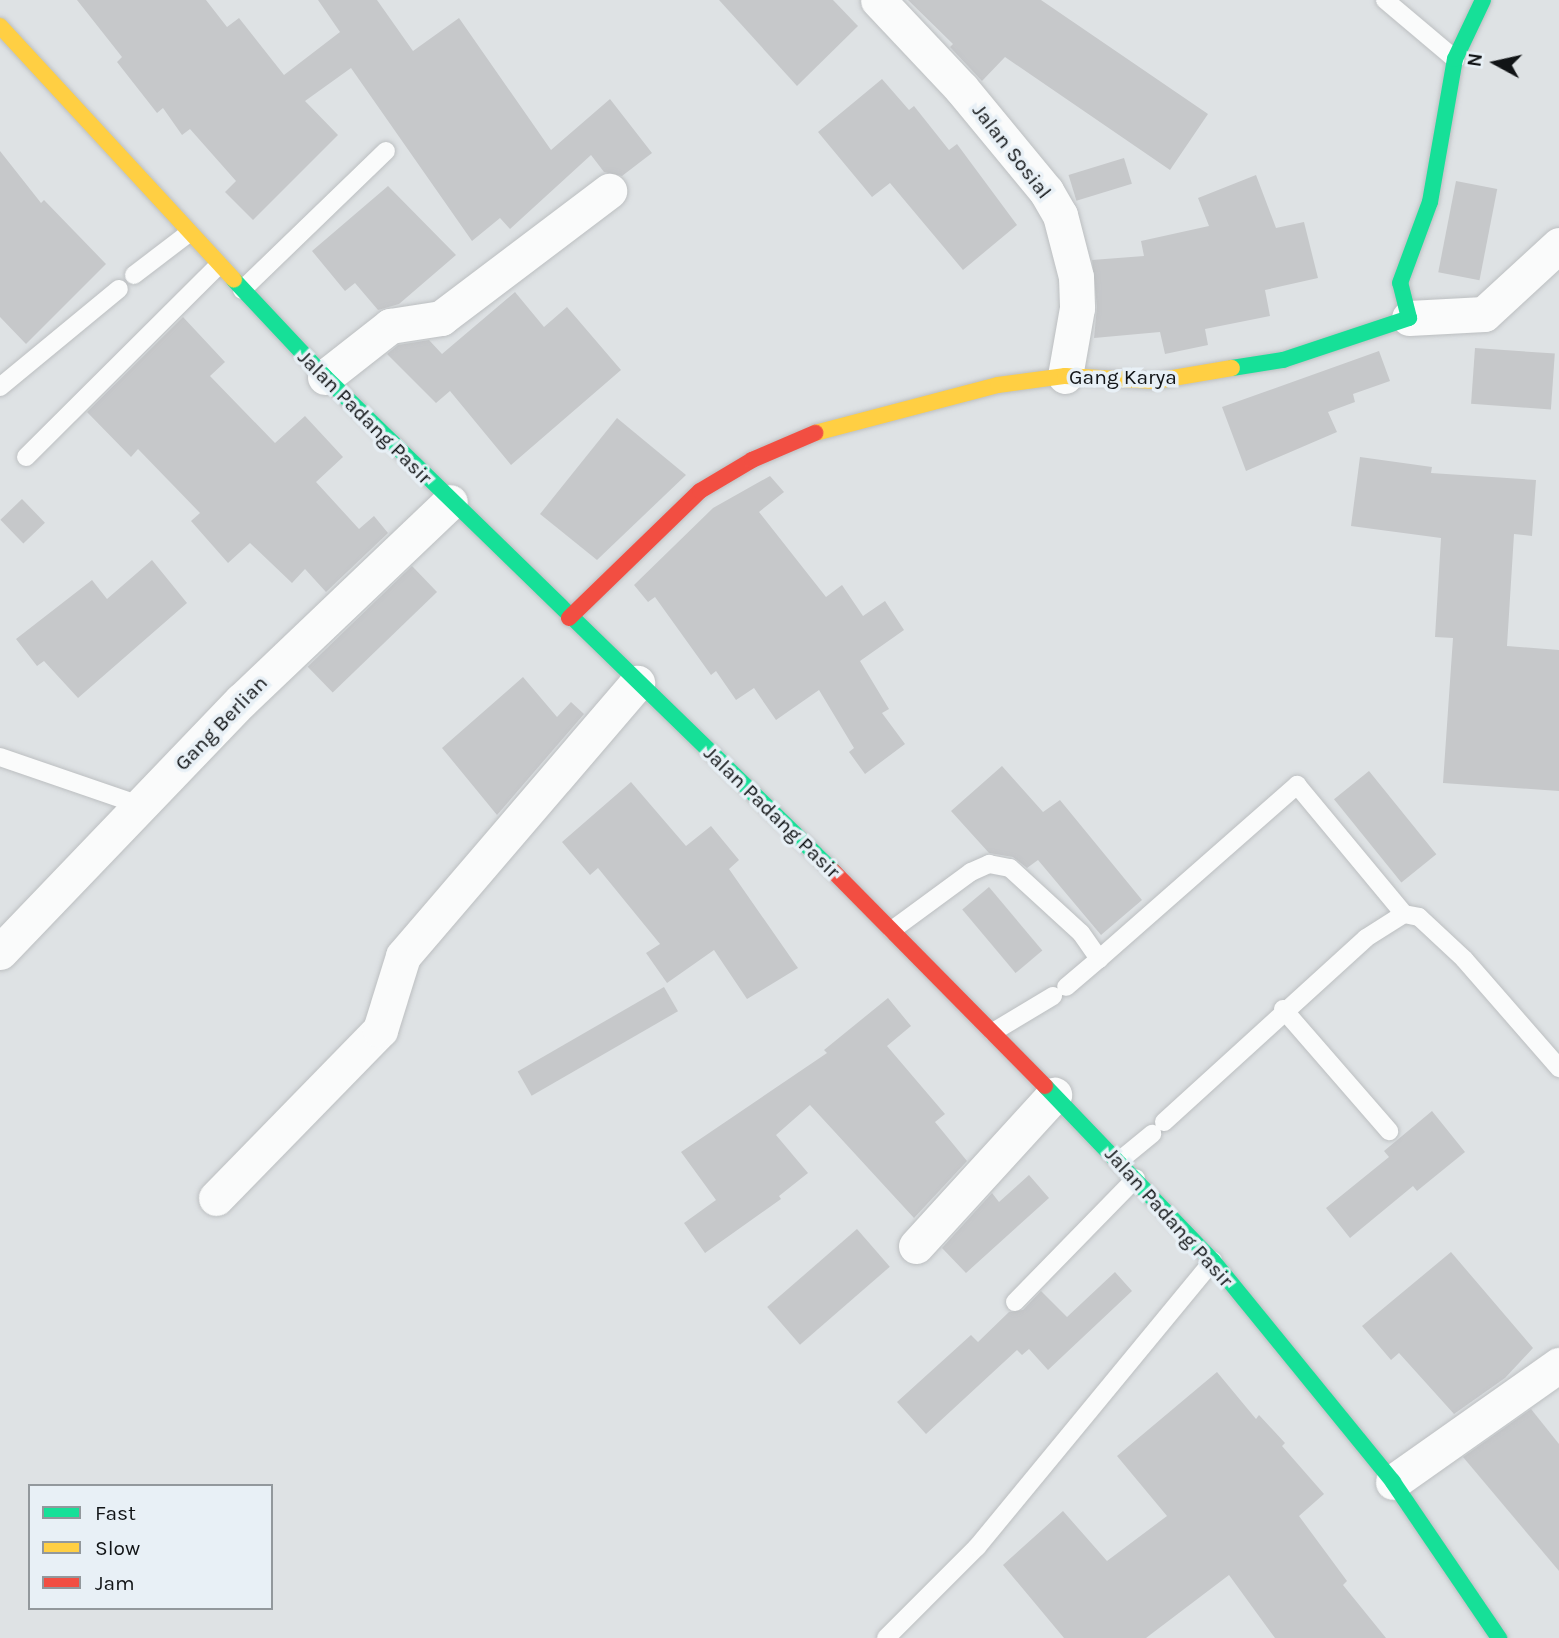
<!DOCTYPE html>
<html>
<head>
<meta charset="utf-8">
<style>
	body { margin:0 }
	#map { position:relative; width:1559px; height:1638px; overflow:hidden; background:#dee2e4; font-family:Karla,sans-serif }
	div>[style] { position:absolute }
	[style*='--x'] { left:calc(var(--x)*1px); top:calc(var(--y)*1px); width:calc(var(--w)*1px); rotate:calc(var(--a)*1deg) }
	.building>* { inset:0; background:#c6c8ca; transform-origin:0 0 }
	.roads { filter:drop-shadow(0 0 2px #bcbfc1) drop-shadow(0 0 2px #bcbfc1) }
	.lane>* { height:18px; margin:-9px; padding:0 9px; transform-origin:9px; border-radius:9px; background:#fafbfb }
	.street>* { height:35px; margin:-17.5px; padding:0 17.5px; transform-origin:17.5px; border-radius:17.5px; background:#fafbfb }
	.fast>* { height:16px; margin:-8px; padding:0 8px; transform-origin:8px; border-radius:8px; background:#16e098 }
	.slow>* { height:16px; margin:-8px; padding:0 8px; transform-origin:8px; border-radius:8px; background:#ffcf43 }
	.jam>* { height:16px; margin:-8px; padding:0 8px; transform-origin:8px; border-radius:8px; background:#f24e42 }
	span { translate:-50% -50%; white-space:nowrap; text-align:center; line-height:1.15; -webkit-text-stroke:7px #e8f0f6; paint-order:stroke }
	.street-label { font-size:21px; color:#111416 }
	.legend { position:absolute; left:28px; top:1484px; width:245px; height:126px; box-sizing:border-box; background:#e8f0f6; border:2px solid #92989c; margin:0; padding:9px 12px; list-style:none; font-size:21px; color:#111416 }
	.legend li { display:flex; align-items:center; gap:14px; height:35px }
	.legend b { width:35px; border:2px solid #92989c }
	.north { position:absolute; left:1461px; top:28px; width:70px; height:70px; -webkit-text-stroke:5px #e8f0f6; paint-order:stroke; rotate:278deg; font-size:19px; font-weight:700; line-height:28px; text-align:center; color:#111416 }
	.north::after { content:''; display:block; margin:auto; width:24px; height:32px; background:#111416; clip-path:polygon(50% 0,100% 100%,50% 72%,0 100%) }
</style>
</head>
<body>
<div id="map">
	<div class="building">
		<i style="clip-path:polygon(77px 0,206px 0,227px 27px,239px 18px,284px 75px,340px 32px,318px 0,377px 0,413px 51px,459px 18px,551px 150px,610px 99px,652px 153px,622px 176px,604px 172px,591px 155px,510px 229px,500px 218px,472px 241px,351px 68px,305px 101px,338px 135px,253px 220px,225px 192px,236px 181px,190px 129px,182px 135px,163px 108px,157px 113px,117px 62px,122px 57px)"></i>
		<i style="clip-path:polygon(719px 0,833px 0,858px 26px,797px 86px)"></i>
		<i style="clip-path:polygon(908px 0,1041px 0,1208px 114px,1170px 170px,1005px 57px,982px 81px,950px 47px,953px 44px)"></i>
		<i style="clip-path:polygon(882px 79px,909px 110px,914px 106px,949px 150px,957px 144px,1017px 225px,963px 270px,890px 183px,872px 197px,818px 132px)"></i>
		<i style="clip-path:polygon(0 151px,41px 203px,44px 200px,106px 264px,26px 344px,0 317px)"></i>
		<i style="left:1124px;top:158px;width:27px;height:58px;rotate:73deg"></i>
		<i style="clip-path:polygon(1256px 175px,1276px 228px,1304px 222px,1318px 278px,1265px 290px,1270px 316px,1205px 329px,1208px 345px,1165px 354px,1160px 332px,1094px 338px,1097px 307px,1092px 260px,1144px 256px,1141px 241px,1209px 226px,1198px 198px)"></i>
		<i style="left:1456px;top:181px;width:42px;height:93px;rotate:11deg"></i>
		<i style="clip-path:polygon(388px 186px,456px 255px,399px 304px,378px 310px,355px 283px,345px 291px,312px 251px)"></i>
		<i style="clip-path:polygon(515px 292px,544px 327px,567px 307px,621px 370px,511px 465px,450px 391px,436px 403px,387px 354px,398px 345px,429px 340px,442px 354px)"></i>
		<i style="clip-path:polygon(183px 317px,225px 362px,210px 376px,275px 443px,305px 416px,343px 457px,316px 482px,359px 529px,374px 516px,388px 533px,326px 592px,305px 569px,292px 583px,250px 543px,228px 563px,191px 521px,200px 513px,138px 449px,131px 457px,87px 412px)"></i>
		<i style="left:1475px;top:348px;width:80px;height:56px;rotate:4deg"></i>
		<i style="clip-path:polygon(1379px 351px,1390px 381px,1353px 394px,1355px 402px,1328px 412px,1337px 432px,1246px 471px,1222px 407px)"></i>
		<i style="clip-path:polygon(617px 418px,686px 475px,597px 560px,540px 514px)"></i>
		<i style="clip-path:polygon(1360px 457px,1432px 467px,1431px 473px,1536px 480px,1532px 536px,1514px 534px,1507px 646px,1559px 650px,1559px 791px,1443px 783px,1453px 638px,1435px 637px,1441px 538px,1351px 526px)"></i>
		<i style="clip-path:polygon(770px 476px,784px 492px,759px 512px,826px 597px,842px 585px,863px 616px,885px 601px,904px 630px,860px 661px,889px 709px,882px 713px,905px 744px,865px 774px,849px 752px,854px 748px,819px 690px,776px 720px,754px 688px,736px 700px,716px 671px,711px 675px,655px 597px,648px 602px,634px 585px,713px 508px)"></i>
		<i style="left:22px;top:499px;width:33px;height:30px;rotate:46deg"></i>
		<i style="clip-path:polygon(152px 560px,187px 603px,78px 698px,44px 661px,37px 666px,16px 639px,92px 580px,107px 599px)"></i>
		<i style="left:412px;top:566px;width:36px;height:145px;rotate:46deg"></i>
		<i style="clip-path:polygon(523px 677px,557px 717px,571px 702px,584px 714px,497px 815px,442px 748px)"></i>
		<i style="clip-path:polygon(1002px 766px,1043px 812px,1060px 800px,1142px 900px,1101px 935px,1038px 860px,1027px 868px,1013px 857px,989px 853px,951px 811px)"></i>
		<i style="left:1369px;top:771px;width:107px;height:45px;rotate:51deg"></i>
		<i style="clip-path:polygon(631px 782px,686px 846px,711px 826px,739px 860px,729px 869px,798px 968px,747px 999px,714px 950px,667px 983px,646px 953px,660px 944px,598px 868px,590px 875px,562px 842px)"></i>
		<i style="left:989px;top:887px;width:83px;height:35px;rotate:50deg"></i>
		<i style="left:664px;top:987px;width:28px;height:169px;rotate:60deg"></i>
		<i style="clip-path:polygon(888px 998px,911px 1026px,887px 1046px,945px 1114px,935px 1122px,967px 1161px,914px 1218px,810px 1105px,776px 1135px,808px 1173px,779px 1196px,781px 1199px,705px 1253px,684px 1223px,716px 1200px,681px 1152px,827px 1053px,824px 1050px)"></i>
		<i style="clip-path:polygon(1432px 1111px,1465px 1152px,1417px 1191px,1413px 1186px,1350px 1238px,1326px 1208px,1389px 1157px,1384px 1151px)"></i>
		<i style="clip-path:polygon(1029px 1175px,1049px 1198px,966px 1273px,942px 1248px,992px 1193px,999px 1202px)"></i>
		<i style="left:857px;top:1229px;width:50px;height:119px;rotate:49deg"></i>
		<i style="clip-path:polygon(1451px 1252px,1533px 1348px,1505px 1378px,1454px 1414px,1399px 1353px,1391px 1360px,1362px 1326px)"></i>
		<i style="clip-path:polygon(1115px 1272px,1132px 1291px,1048px 1370px,1029px 1349px,1022px 1355px,1017px 1350px,926px 1434px,897px 1402px,971px 1335px,978px 1342px,1009px 1312px,1023px 1310px,1041px 1291px,1067px 1317px)"></i>
		<i style="clip-path:polygon(1217px 1372px,1256px 1419px,1259px 1415px,1285px 1443px,1282px 1446px,1324px 1494px,1299px 1516px,1347px 1581px,1343px 1585px,1386px 1638px,1275px 1638px,1229px 1575px,1146px 1638px,1064px 1638px,1003px 1565px,1063px 1511px,1107px 1561px,1167px 1516px,1117px 1456px)"></i>
		<i style="clip-path:polygon(1531px 1409px,1559px 1444px,1559px 1571px,1463px 1457px)"></i>
	</div>
	<div class="roads">
		<div class="lane">
			<i style="--x:1385;--y:0;--w:92;--a:40.1"></i>
			<i style="--x:134;--y:275;--w:69;--a:-37.4"></i>
			<i style="--x:242;--y:290;--w:200;--a:-44"></i>
			<i style="--x:0;--y:387;--w:154;--a:-39.5"></i>
			<i style="--x:26;--y:457;--w:272;--a:-44.9"></i>
			<i style="--x:0;--y:757;--w:150;--a:19"></i>
			<i style="--x:892;--y:930;--w:98;--a:-36.3"></i>
			<i style="--x:971;--y:872;--w:20;--a:-24"></i>
			<i style="--x:989;--y:864;--w:21;--a:11"></i>
			<i style="--x:1010;--y:868;--w:96;--a:42.5"></i>
			<i style="--x:1081;--y:933;--w:32;--a:55"></i>
			<i style="--x:1099;--y:959;--w:43;--a:139.7"></i>
			<i style="--x:1099;--y:959;--w:264;--a:-41.3"></i>
			<i style="--x:1297;--y:785;--w:168;--a:50.3"></i>
			<i style="--x:1283;--y:1009;--w:162;--a:49"></i>
			<i style="--x:993;--y:1032;--w:70;--a:-31"></i>
			<i style="--x:1164;--y:1122;--w:273;--a:-42.3"></i>
			<i style="--x:1366;--y:938;--w:45;--a:-32.3"></i>
			<i style="--x:1404;--y:914;--w:15;--a:11"></i>
			<i style="--x:1419;--y:917;--w:62;--a:43"></i>
			<i style="--x:1464;--y:959;--w:145;--a:48.9"></i>
			<i style="--x:1119;--y:1161;--w:43;--a:-39.3"></i>
			<i style="--x:1015;--y:1302;--w:173;--a:-45.7"></i>
			<i style="--x:886;--y:1638;--w:129;--a:-45"></i>
			<i style="--x:977;--y:1547;--w:371;--a:-50.5"></i>
		</div>
		<div class="street">
			<i style="--x:878;--y:0;--w:121;--a:46.7"></i>
			<i style="--x:961;--y:88;--w:134;--a:50.5"></i>
			<i style="--x:1046;--y:191;--w:28;--a:60"></i>
			<i style="--x:1060;--y:215;--w:64;--a:75.5"></i>
			<i style="--x:1076;--y:277;--w:31;--a:88"></i>
			<i style="--x:1077;--y:308;--w:69;--a:100"></i>
			<i style="--x:1409;--y:318;--w:75;--a:-3.1"></i>
			<i style="--x:1484;--y:314;--w:102;--a:-42.6"></i>
			<i style="--x:325;--y:377;--w:83;--a:-38.1"></i>
			<i style="--x:390;--y:326;--w:52;--a:-8.9"></i>
			<i style="--x:441;--y:318;--w:211;--a:-37.1"></i>
			<i style="--x:0;--y:952;--w:349;--a:-46.2"></i>
			<i style="--x:242;--y:700;--w:287;--a:-43.6"></i>
			<i style="--x:216;--y:1198;--w:235;--a:-45.7"></i>
			<i style="--x:380;--y:1030;--w:77;--a:-72.7"></i>
			<i style="--x:403;--y:956;--w:360;--a:-49.4"></i>
			<i style="--x:916;--y:1246;--w:205;--a:-47.6"></i>
			<i style="--x:1393;--y:1482;--w:203;--a:-35.2"></i>
		</div>
		<div class="fast">
			<i style="--x:234;--y:280;--w:133;--a:46.8"></i>
			<i style="--x:325;--y:377;--w:709;--a:44.2"></i>
			<i style="--x:1232;--y:368;--w:52;--a:-8.9"></i>
			<i style="--x:1283;--y:360;--w:133;--a:-18.4"></i>
			<i style="--x:1409;--y:318;--w:36;--a:-104"></i>
			<i style="--x:1400;--y:283;--w:86;--a:-69.7"></i>
			<i style="--x:1430;--y:202;--w:145;--a:-80.1"></i>
			<i style="--x:1455;--y:59;--w:65;--a:-64.6"></i>
			<i style="--x:1045;--y:1086;--w:243;--a:46.2"></i>
			<i style="--x:1213;--y:1261;--w:285;--a:50.8"></i>
			<i style="--x:1393;--y:1482;--w:189;--a:55.8"></i>
		</div>
		<div class="slow">
			<i style="--x:0;--y:26;--w:345;--a:47.3"></i>
			<i style="--x:815;--y:433;--w:189;--a:-14.7"></i>
			<i style="--x:998;--y:385;--w:68;--a:-7.7"></i>
			<i style="--x:1065;--y:376;--w:90;--a:3.2"></i>
			<i style="--x:1155;--y:381;--w:78;--a:-9.6"></i>
		</div>
		<div class="jam">
			<i style="--x:569;--y:618;--w:182;--a:-44.1"></i>
			<i style="--x:700;--y:491;--w:61;--a:-30.8"></i>
			<i style="--x:752;--y:460;--w:69;--a:-23.2"></i>
			<i style="--x:833;--y:871;--w:302;--a:45.4"></i>
		</div>
	</div>
	<div class="street-label">
		<span style="left:1012px;top:151px;rotate:52deg">Jalan Sosial</span>
		<span style="left:1123px;top:377px">Gang Karya</span>
		<span style="left:365px;top:417px;rotate:45deg">Jalan Padang Pasir</span>
		<span style="left:221px;top:723px;rotate:-46deg">Gang Berlian</span>
		<span style="left:772px;top:812px;rotate:44deg">Jalan Padang Pasir</span>
		<span style="left:1169px;top:1217px;rotate:48deg">Jalan Padang Pasir</span>
	</div>
	<ul class="legend">
	<li><b style="height:9px;background:#16e098"></b>Fast</li>
	<li><b style="height:9px;background:#ffcf43"></b>Slow</li>
	<li><b style="height:9px;background:#f24e42"></b>Jam</li>
	</ul>
	<div class="north">N</div>
</div>
</body>
</html>
